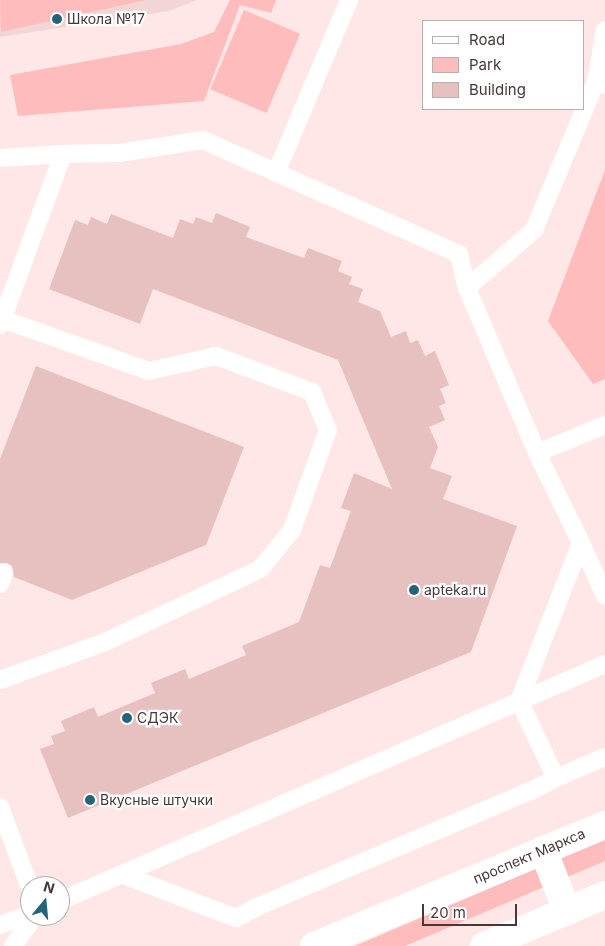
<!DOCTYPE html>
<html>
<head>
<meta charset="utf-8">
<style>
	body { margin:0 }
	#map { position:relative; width:605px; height:946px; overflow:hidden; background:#fee7e6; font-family:Inter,sans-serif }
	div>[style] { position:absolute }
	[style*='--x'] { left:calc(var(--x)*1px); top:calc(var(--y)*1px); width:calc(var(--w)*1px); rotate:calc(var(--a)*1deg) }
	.built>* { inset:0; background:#f2d5d5 }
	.green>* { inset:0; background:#febdbc; transform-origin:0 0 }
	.building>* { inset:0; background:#e6c1c0 }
	.lane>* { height:18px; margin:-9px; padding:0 9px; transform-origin:9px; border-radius:9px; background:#fff }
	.primary>* { height:28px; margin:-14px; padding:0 14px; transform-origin:14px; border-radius:14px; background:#fff }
	.dots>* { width:14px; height:14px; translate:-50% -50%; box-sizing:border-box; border:2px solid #fff; border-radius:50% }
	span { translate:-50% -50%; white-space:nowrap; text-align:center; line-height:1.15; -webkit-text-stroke:4.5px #fff; paint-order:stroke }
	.poi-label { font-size:14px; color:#473838 }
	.left { translate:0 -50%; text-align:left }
	.street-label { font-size:14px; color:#473838 }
	.legend { position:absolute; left:422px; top:20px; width:162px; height:90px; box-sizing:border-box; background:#fff; border:1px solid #b5afaf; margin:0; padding:6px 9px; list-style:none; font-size:15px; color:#473838 }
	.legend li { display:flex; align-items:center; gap:10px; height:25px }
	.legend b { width:25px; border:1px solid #b5afaf }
	.north { position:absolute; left:20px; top:876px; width:50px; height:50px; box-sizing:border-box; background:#fff; border:1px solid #b5afaf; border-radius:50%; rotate:17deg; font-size:14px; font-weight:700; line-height:20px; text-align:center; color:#473838 }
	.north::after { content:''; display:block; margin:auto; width:18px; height:22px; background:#246379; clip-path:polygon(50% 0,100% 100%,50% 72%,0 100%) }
	.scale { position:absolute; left:422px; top:904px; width:95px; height:22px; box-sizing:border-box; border:2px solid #473838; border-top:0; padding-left:6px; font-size:15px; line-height:18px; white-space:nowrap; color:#473838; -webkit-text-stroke:4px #fff; paint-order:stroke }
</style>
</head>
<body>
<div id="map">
	<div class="built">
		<i style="clip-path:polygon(0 0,197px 0,169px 11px,0 37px)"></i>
	</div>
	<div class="green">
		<i style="clip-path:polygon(0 0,146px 0,1px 32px)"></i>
		<i style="clip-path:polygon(230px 0,276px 0,271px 13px,240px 5px,204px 101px,18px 116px,10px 75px,181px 44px,214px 32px)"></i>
		<i style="left:244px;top:10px;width:61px;height:86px;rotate:23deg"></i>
		<i style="clip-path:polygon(605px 170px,605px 379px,593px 384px,548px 321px)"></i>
		<i style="clip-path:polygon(605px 839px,605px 861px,405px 946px,355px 946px)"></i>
	</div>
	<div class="building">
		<i style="clip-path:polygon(216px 213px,250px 227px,246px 237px,304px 258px,308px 248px,342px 261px,338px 271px,352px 277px,349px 284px,363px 289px,358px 302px,380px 311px,391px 337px,406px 331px,410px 343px,418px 340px,425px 356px,435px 351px,449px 385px,440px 389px,446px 403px,439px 406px,445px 420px,429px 427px,438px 447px,430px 468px,452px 476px,443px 499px,517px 526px,471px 652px,68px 818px,40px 749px,54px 744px,51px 736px,65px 731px,61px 721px,94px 707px,98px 717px,155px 693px,151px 683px,185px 669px,189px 679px,246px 655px,242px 646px,299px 622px,320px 565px,330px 568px,351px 511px,341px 508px,354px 473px,392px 489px,338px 360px,153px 289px,140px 324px,49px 289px,75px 220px,88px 225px,91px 217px,107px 224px,111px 214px,173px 238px,180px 219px,193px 224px,196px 217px,212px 223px)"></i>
		<i style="clip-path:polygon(36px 366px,244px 447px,206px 545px,72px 600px,14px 577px,12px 566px,7px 563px,0 563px,0 459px)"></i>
	</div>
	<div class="lane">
		<i style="--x:605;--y:30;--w:53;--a:99.8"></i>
		<i style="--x:596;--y:82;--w:9;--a:18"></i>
		<i style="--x:63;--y:154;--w:56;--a:-1"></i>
		<i style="--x:119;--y:153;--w:85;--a:-8.8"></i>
		<i style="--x:203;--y:140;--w:280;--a:24"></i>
		<i style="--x:459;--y:254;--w:35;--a:77"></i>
		<i style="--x:467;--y:288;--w:179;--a:67"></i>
		<i style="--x:537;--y:453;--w:100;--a:63.9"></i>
		<i style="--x:581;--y:543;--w:170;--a:111.4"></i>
		<i style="--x:519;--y:701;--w:85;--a:64.3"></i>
		<i style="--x:556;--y:778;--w:29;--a:153"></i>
		<i style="--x:530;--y:791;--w:297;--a:157"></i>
		<i style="--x:257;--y:907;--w:24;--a:152"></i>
		<i style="--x:236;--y:918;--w:123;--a:-159.1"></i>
		<i style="--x:0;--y:158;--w:63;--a:-3.6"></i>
		<i style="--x:63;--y:154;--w:182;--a:110.2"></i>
		<i style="--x:276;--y:173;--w:188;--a:-67.1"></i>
		<i style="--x:467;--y:288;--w:89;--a:-40.9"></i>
		<i style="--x:534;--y:230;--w:160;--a:-67.3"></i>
		<i style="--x:537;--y:453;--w:74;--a:-22.4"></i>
		<i style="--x:581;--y:543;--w:58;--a:65.6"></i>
		<i style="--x:0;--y:584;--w:12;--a:-70"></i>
		<i style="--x:0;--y:680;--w:109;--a:-19.8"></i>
		<i style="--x:103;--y:643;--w:174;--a:-25.2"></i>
		<i style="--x:260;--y:569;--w:50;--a:-50.6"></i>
		<i style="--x:292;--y:530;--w:106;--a:-70.2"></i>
		<i style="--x:328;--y:430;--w:41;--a:-112.8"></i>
		<i style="--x:312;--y:392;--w:103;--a:-159.4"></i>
		<i style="--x:216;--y:356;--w:69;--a:167.4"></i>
		<i style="--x:149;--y:371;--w:156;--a:-160.5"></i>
		<i style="--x:556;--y:778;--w:53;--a:-23.2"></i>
		<i style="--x:0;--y:807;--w:86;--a:69.7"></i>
		<i style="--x:60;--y:901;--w:594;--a:-23.5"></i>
		<i style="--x:0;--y:925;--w:32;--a:-20"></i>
		<i style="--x:13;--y:946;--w:37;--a:-54"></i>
	</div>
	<div class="primary">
		<i style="--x:543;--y:850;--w:66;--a:68.5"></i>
		<i style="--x:314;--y:946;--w:315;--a:-22.6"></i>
		<i style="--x:484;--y:946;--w:131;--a:-22.9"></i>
	</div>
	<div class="dots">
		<i style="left:57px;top:19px;background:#246379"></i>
		<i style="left:414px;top:590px;background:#246379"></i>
		<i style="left:127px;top:718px;background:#246379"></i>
		<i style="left:90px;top:800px;background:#246379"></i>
	</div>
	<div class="poi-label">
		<span class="left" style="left:67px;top:19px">Школа №17</span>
		<span class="left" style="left:424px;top:590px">apteka.ru</span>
		<span class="left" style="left:137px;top:718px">СДЭК</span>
		<span class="left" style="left:100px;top:800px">Вкусные штучки</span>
	</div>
	<div class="street-label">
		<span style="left:529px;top:856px;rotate:-23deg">проспект Маркса</span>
	</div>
	<ul class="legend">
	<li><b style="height:6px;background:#fff"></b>Road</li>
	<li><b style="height:14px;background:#febdbc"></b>Park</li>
	<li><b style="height:14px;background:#e6c1c0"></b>Building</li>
	</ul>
	<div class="north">N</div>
	<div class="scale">20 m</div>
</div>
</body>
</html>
